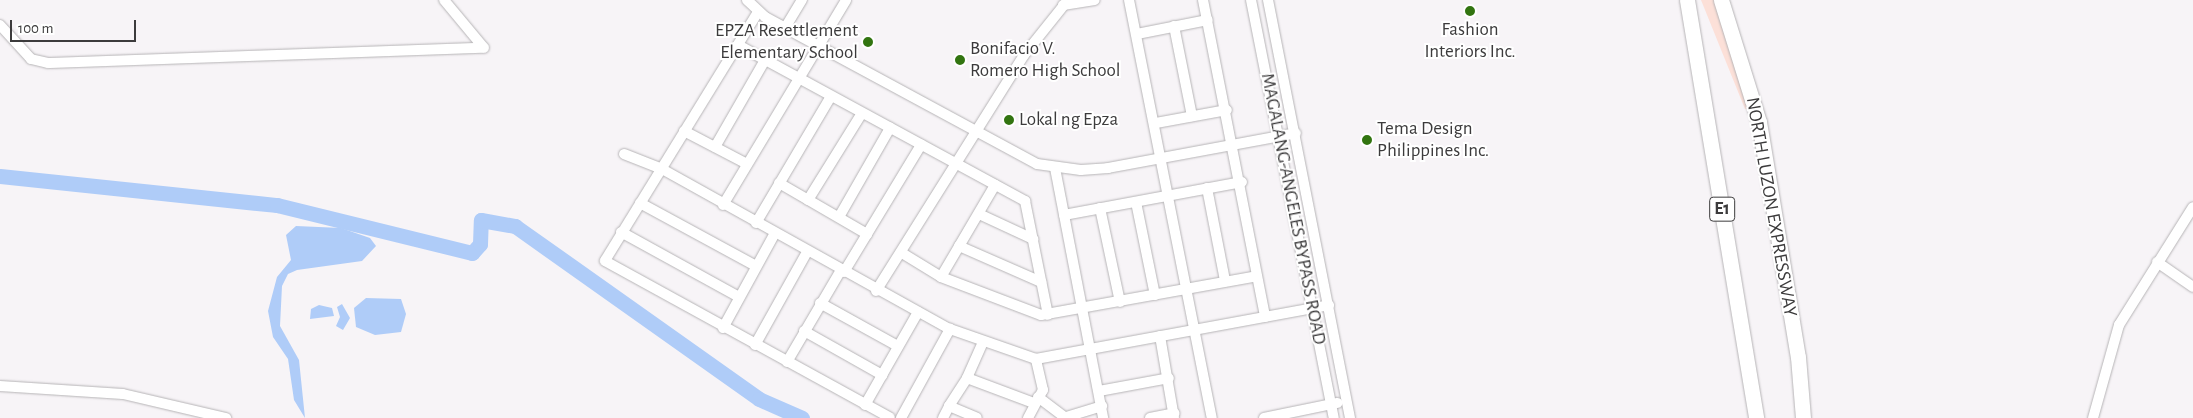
<!DOCTYPE html>
<html>
<head>
<meta charset="utf-8">
<style>
	body { margin:0 }
	#map { position:relative; width:2193px; height:418px; overflow:hidden; background:#f7f4f7; font-family:"Alegreya Sans",sans-serif }
	div>[style] { position:absolute }
	[style*='--x'] { left:calc(var(--x)*1px); top:calc(var(--y)*1px); width:calc(var(--w)*1px); rotate:calc(var(--a)*1deg) }
	.green>* { inset:0; background:#fce0d8 }
	.water>* { inset:0; background:#afccf8 }
	.river>* { height:15px; margin:-7.5px; padding:0 7.5px; transform-origin:7.5px; border-radius:7.5px; background:#afccf8 }
	.roads { filter:drop-shadow(0 0 1px #b6b4b6) drop-shadow(0 0 1px #b6b4b6) }
	.minor>* { height:10px; margin:-5px; padding:0 5px; transform-origin:5px; border-radius:5px; background:#fff }
	.highway>* { height:15px; margin:-7.5px; padding:0 7.5px; transform-origin:7.5px; border-radius:7.5px; background:#fff }
	.dots>* { width:14px; height:14px; translate:-50% -50%; box-sizing:border-box; border:2px solid #fff; border-radius:50% }
	span { translate:-50% -50%; white-space:nowrap; text-align:center; line-height:1.15; -webkit-text-stroke:4px #fff; paint-order:stroke }
	.shield-label span { padding:1px 4px; background:#fff; border:1px solid; border-radius:4px; -webkit-text-stroke-width:0 }
	.shield-label { font-size:18px; color:#3c3b3c; font-weight:700 }
	.poi-label { font-size:19px; color:#3c3b3c }
	.right { translate:-100% -50%; text-align:right }
	.left { translate:0 -50%; text-align:left }
	.street-label { font-size:19px; color:#3c3b3c }
	.scale { position:absolute; left:10px; top:20px; width:126px; height:22px; box-sizing:border-box; border:2px solid #3c3b3c; border-top:0; padding-left:6px; font-size:15px; line-height:18px; white-space:nowrap; color:#3c3b3c; -webkit-text-stroke:4px #fff; paint-order:stroke }
</style>
</head>
<body>
<div id="map">
	<div class="green">
		<i style="clip-path:polygon(1701px 0,1716px 0,1751px 108px,1745px 109px)"></i>
	</div>
	<div class="water">
		<i style="clip-path:polygon(296px 226px,341px 228px,370px 238px,376px 246px,362px 261px,297px 270px,288px 274px,282px 286px,280px 326px,299px 360px,305px 418px,294px 400px,288px 359px,273px 337px,268px 311px,277px 277px,291px 260px,286px 235px)"></i>
		<i style="clip-path:polygon(366px 298px,401px 299px,406px 314px,401px 332px,375px 335px,356px 327px,354px 308px)"></i>
		<i style="clip-path:polygon(342px 304px,350px 318px,343px 330px,336px 326px,340px 317px,337px 307px)"></i>
		<i style="clip-path:polygon(319px 305px,332px 308px,334px 316px,310px 319px,311px 309px)"></i>
	</div>
	<div class="river">
		<i style="--x:0;--y:176;--w:279;--a:6"></i>
		<i style="--x:277;--y:205;--w:201;--a:13.8"></i>
		<i style="--x:472;--y:253;--w:12;--a:-48"></i>
		<i style="--x:480;--y:244;--w:24;--a:-88"></i>
		<i style="--x:481;--y:220;--w:35;--a:10"></i>
		<i style="--x:515;--y:226;--w:299;--a:35.3"></i>
		<i style="--x:759;--y:399;--w:47;--a:23.8"></i>
	</div>
	<div class="roads">
		<div class="minor">
			<i style="--x:444;--y:0;--w:62;--a:50.2"></i>
			<i style="--x:747;--y:0;--w:25;--a:43"></i>
			<i style="--x:765;--y:17;--w:309;--a:28.4"></i>
			<i style="--x:1037;--y:164;--w:44;--a:7.8"></i>
			<i style="--x:1081;--y:170;--w:27;--a:-4"></i>
			<i style="--x:1108;--y:168;--w:191;--a:-10.5"></i>
			<i style="--x:1129;--y:0;--w:426;--a:78.8"></i>
			<i style="--x:1203;--y:0;--w:323;--a:78.9"></i>
			<i style="--x:1251;--y:0;--w:426;--a:78.8"></i>
			<i style="--x:1268;--y:0;--w:426;--a:78.9"></i>
			<i style="--x:1063;--y:5;--w:32;--a:-9"></i>
			<i style="--x:758;--y:12;--w:292;--a:121.6"></i>
			<i style="--x:605;--y:261;--w:325;--a:28.8"></i>
			<i style="--x:0;--y:25;--w:46;--a:47.6"></i>
			<i style="--x:31;--y:59;--w:17;--a:13"></i>
			<i style="--x:48;--y:63;--w:436;--a:-2"></i>
			<i style="--x:1174;--y:26;--w:92;--a:78.7"></i>
			<i style="--x:785;--y:28;--w:33;--a:-59"></i>
			<i style="--x:1137;--y:34;--w:72;--a:-11.2"></i>
			<i style="--x:738;--y:45;--w:327;--a:28.5"></i>
			<i style="--x:1025;--y:201;--w:116;--a:78.6"></i>
			<i style="--x:1156;--y:123;--w:72;--a:-10.4"></i>
			<i style="--x:684;--y:131;--w:71;--a:27.6"></i>
			<i style="--x:715;--y:147;--w:100;--a:-60.1"></i>
			<i style="--x:624;--y:154;--w:41;--a:21.5"></i>
			<i style="--x:662;--y:169;--w:329;--a:29.1"></i>
			<i style="--x:950;--y:329;--w:91;--a:19.2"></i>
			<i style="--x:1036;--y:359;--w:298;--a:-10.4"></i>
			<i style="--x:1055;--y:168;--w:255;--a:79.1"></i>
			<i style="--x:779;--y:183;--w:102;--a:30.1"></i>
			<i style="--x:1207;--y:188;--w:95;--a:79"></i>
			<i style="--x:808;--y:200;--w:102;--a:-58.2"></i>
			<i style="--x:1136;--y:202;--w:95;--a:78.5"></i>
			<i style="--x:640;--y:203;--w:132;--a:28.5"></i>
			<i style="--x:723;--y:205;--w:239;--a:-59"></i>
			<i style="--x:1100;--y:208;--w:96;--a:78"></i>
			<i style="--x:979;--y:214;--w:60;--a:24.8"></i>
			<i style="--x:1064;--y:215;--w:181;--a:-10.5"></i>
			<i style="--x:839;--y:217;--w:103;--a:-60.2"></i>
			<i style="--x:756;--y:223;--w:147;--a:-59.4"></i>
			<i style="--x:621;--y:232;--w:135;--a:28.8"></i>
			<i style="--x:959;--y:246;--w:90;--a:23.7"></i>
			<i style="--x:902;--y:253;--w:46;--a:31.6"></i>
			<i style="--x:941;--y:277;--w:107;--a:20.8"></i>
			<i style="--x:1041;--y:315;--w:219;--a:-10.2"></i>
			<i style="--x:2157;--y:262;--w:44;--a:34.8"></i>
			<i style="--x:844;--y:272;--w:149;--a:-58.8"></i>
			<i style="--x:941;--y:277;--w:107;--a:-59.6"></i>
			<i style="--x:876;--y:291;--w:279;--a:-57.9"></i>
			<i style="--x:1024;--y:55;--w:70;--a:-51.3"></i>
			<i style="--x:820;--y:303;--w:89;--a:28.9"></i>
			<i style="--x:723;--y:328;--w:108;--a:-61.3"></i>
			<i style="--x:804;--y:331;--w:90;--a:29.4"></i>
			<i style="--x:1160;--y:336;--w:83;--a:80.3"></i>
			<i style="--x:983;--y:342;--w:39;--a:114"></i>
			<i style="--x:967;--y:378;--w:72;--a:20.5"></i>
			<i style="--x:755;--y:345;--w:107;--a:-60.8"></i>
			<i style="--x:787;--y:362;--w:107;--a:-59.6"></i>
			<i style="--x:0;--y:386;--w:123;--a:3.7"></i>
			<i style="--x:123;--y:394;--w:106;--a:13.1"></i>
			<i style="--x:1099;--y:391;--w:71;--a:-10.5"></i>
			<i style="--x:1038;--y:397;--w:31;--a:37"></i>
			<i style="--x:865;--y:405;--w:107;--a:-60.3"></i>
			<i style="--x:949;--y:406;--w:33;--a:-57"></i>
			<i style="--x:901;--y:418;--w:102;--a:-61.2"></i>
			<i style="--x:943;--y:418;--w:13;--a:-63"></i>
			<i style="--x:949;--y:406;--w:30;--a:23"></i>
			<i style="--x:1028;--y:418;--w:32;--a:-62"></i>
			<i style="--x:1043;--y:390;--w:32;--a:-103"></i>
			<i style="--x:1063;--y:418;--w:41;--a:-17.1"></i>
			<i style="--x:1150;--y:418;--w:25;--a:-11"></i>
			<i style="--x:1264;--y:418;--w:75;--a:-11.6"></i>
			<i style="--x:2093;--y:418;--w:97;--a:-74.4"></i>
			<i style="--x:2119;--y:325;--w:139;--a:-57.9"></i>
		</div>
		<div class="highway">
			<i style="--x:1687;--y:0;--w:424;--a:80.6"></i>
			<i style="--x:1721;--y:0;--w:128;--a:72.7"></i>
			<i style="--x:1759;--y:122;--w:238;--a:80.6"></i>
			<i style="--x:1798;--y:357;--w:61;--a:85.3"></i>
		</div>
	</div>
	<div class="dots">
		<i style="left:1470px;top:11px;background:#327410"></i>
		<i style="left:868px;top:42px;background:#327410"></i>
		<i style="left:960px;top:60px;background:#327410"></i>
		<i style="left:1009px;top:120px;background:#327410"></i>
		<i style="left:1367px;top:140px;background:#327410"></i>
	</div>
	<div class="shield-label">
		<span style="left:1722px;top:209px">E1</span>
	</div>
	<div class="poi-label">
		<span style="left:1470px;top:41px">Fashion<br>Interiors Inc.</span>
		<span class="right" style="left:858px;top:42px">EPZA Resettlement<br>Elementary School</span>
		<span class="left" style="left:970px;top:60px">Bonifacio V.<br>Romero High School</span>
		<span class="left" style="left:1019px;top:120px">Lokal ng Epza</span>
		<span class="left" style="left:1377px;top:140px">Tema Design<br>Philippines Inc.</span>
	</div>
	<div class="street-label">
		<span style="left:1771px;top:207px;rotate:80deg">NORTH LUZON EXPRESSWAY</span>
		<span style="left:1293px;top:209px;rotate:79deg">MAGALANG-ANGELES BYPASS ROAD</span>
	</div>
	<div class="scale">100 m</div>
</div>
</body>
</html>
